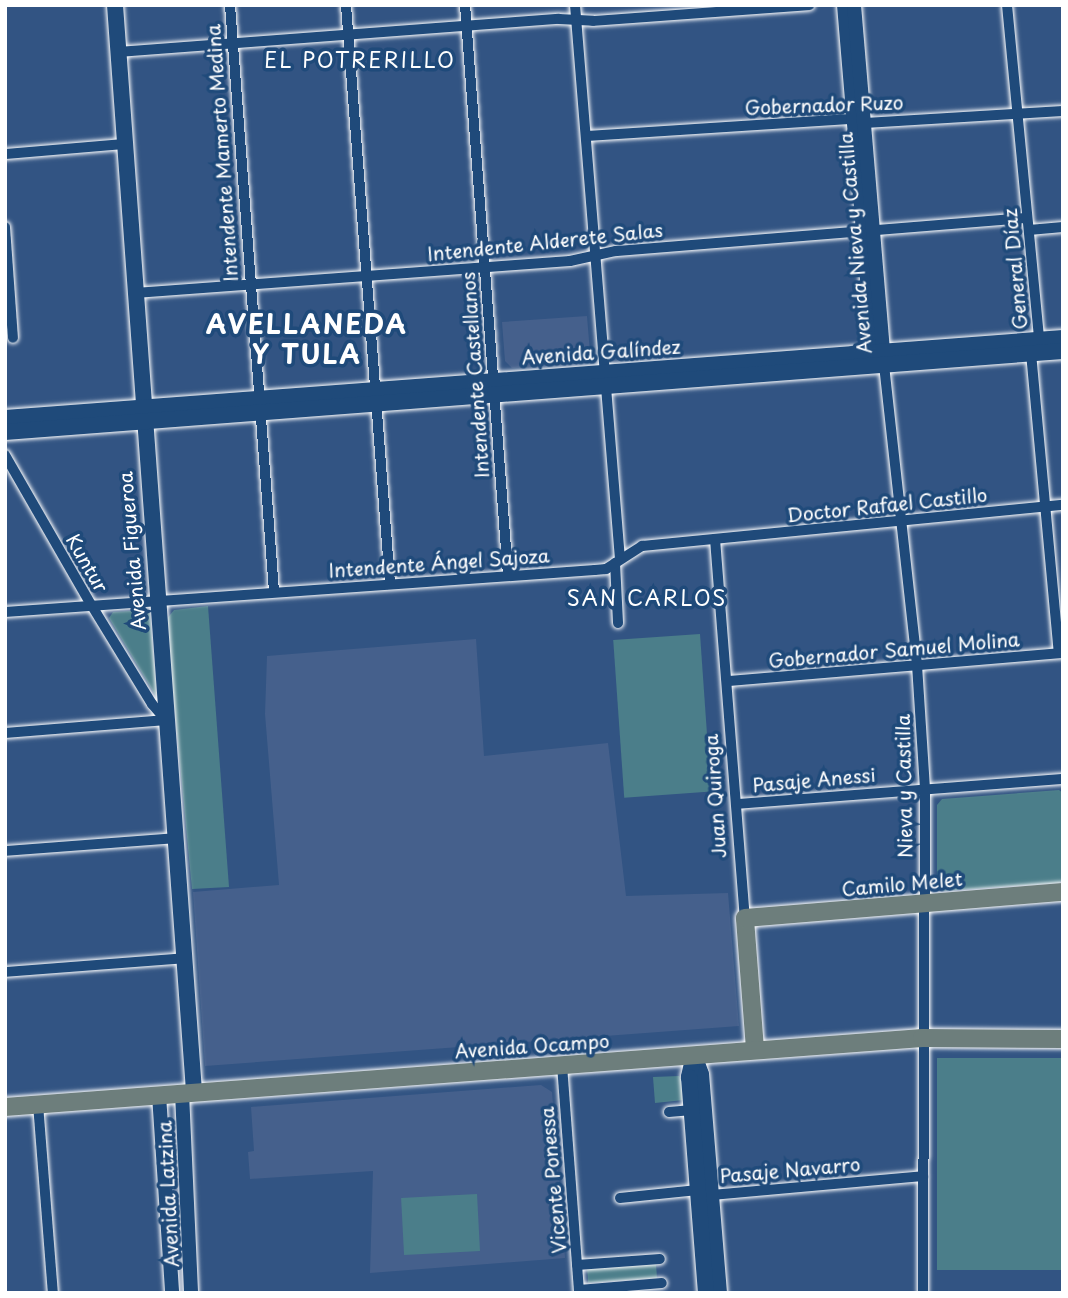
<!DOCTYPE html>
<html>
<head>
<meta charset="utf-8">
<style>
	body { margin:0 }
	#map { position:relative; width:1068px; height:1298px; overflow:hidden; background:#325483; font-family:"Playpen Sans",sans-serif }
	div>[style] { position:absolute }
	[style*='--x'] { left:calc(var(--x)*1px); top:calc(var(--y)*1px); width:calc(var(--w)*1px); rotate:calc(var(--a)*1deg) }
	.built>* { inset:0; background:#45608c }
	.green>* { inset:0; background:#4b7e8a; transform-origin:0 0 }
	.roads { filter:drop-shadow(0 0 2px #fff) drop-shadow(0 0 2px #fff) }
	.minor>* { height:10px; margin:-5px; padding:0 5px; transform-origin:5px; border-radius:5px; background:#1f4a7a }
	.tertiary>* { height:14px; margin:-7px; padding:0 7px; transform-origin:7px; border-radius:7px; background:#1f4a7a }
	.secondary>* { height:16px; margin:-8px; padding:0 8px; transform-origin:8px; border-radius:8px; background:#1f4a7a }
	.primary>* { height:18px; margin:-9px; padding:0 9px; transform-origin:9px; border-radius:9px; background:#6d7e7c }
	span { translate:-50% -50%; white-space:nowrap; text-align:center; line-height:1.15; -webkit-text-stroke:7px #1f4a7a; paint-order:stroke }
	.street-label { font-size:19px; color:#fff }
	.neighbourhood-label { font-size:21px; color:#fff; letter-spacing:2px }
	.district-label { font-size:26px; color:#fff; font-weight:700; letter-spacing:2px }
	.frame { position:absolute; inset:0; border:7px solid #fff; pointer-events:none }
</style>
</head>
<body>
<div id="map">
	<div class="built">
		<i style="clip-path:polygon(587px 316px,590px 353px,585px 361px,512px 368px,505px 361px,502px 322px)"></i>
		<i style="clip-path:polygon(476px 639px,484px 756px,608px 743px,626px 896px,728px 893px,739px 1026px,205px 1066px,193px 892px,279px 885px,265px 714px,267px 656px)"></i>
		<i style="clip-path:polygon(541px 1085px,552px 1092px,565px 1258px,370px 1273px,373px 1171px,250px 1179px,248px 1152px,254px 1151px,251px 1107px)"></i>
	</div>
	<div class="green">
		<i style="clip-path:polygon(208px 606px,229px 887px,192px 889px,166px 620px,174px 610px)"></i>
		<i style="clip-path:polygon(148px 610px,150px 614px,157px 698px,109px 618px,113px 612px)"></i>
		<i style="left:700px;top:634px;width:158px;height:87px;rotate:86deg"></i>
		<i style="clip-path:polygon(1059px 790px,1063px 793px,1063px 879px,1059px 883px,943px 891px,937px 888px,937px 805px,942px 799px)"></i>
		<i style="left:937px;top:1058px;width:126px;height:212px"></i>
		<i style="clip-path:polygon(679px 1076px,683px 1081px,684px 1100px,655px 1103px,653px 1077px)"></i>
		<i style="left:477px;top:1194px;width:57px;height:76px;rotate:87deg"></i>
		<i style="left:656px;top:1264px;width:14px;height:69px;rotate:86deg"></i>
	</div>
	<div class="roads">
		<div class="minor">
			<i style="--x:230;--y:5;--w:589;--a:85.71"></i>
			<i style="--x:346;--y:5;--w:581;--a:85.65"></i>
			<i style="--x:465;--y:5;--w:572;--a:85.69"></i>
			<i style="--x:575;--y:5;--w:556;--a:85.36"></i>
			<i style="--x:1007;--y:5;--w:337;--a:84.5"></i>
			<i style="--x:1039;--y:340;--w:15;--a:122"></i>
			<i style="--x:1031;--y:353;--w:301;--a:84.7"></i>
			<i style="--x:118;--y:52;--w:442;--a:-4.3"></i>
			<i style="--x:559;--y:19;--w:34;--a:3"></i>
			<i style="--x:593;--y:21;--w:217;--a:-4.2"></i>
			<i style="--x:587;--y:136;--w:267;--a:-3.7"></i>
			<i style="--x:853;--y:119;--w:13;--a:18"></i>
			<i style="--x:865;--y:123;--w:198;--a:-3.5"></i>
			<i style="--x:5;--y:154;--w:120;--a:-4.8"></i>
			<i style="--x:5;--y:227;--w:111;--a:85.9"></i>
			<i style="--x:1029;--y:230;--w:34;--a:-5"></i>
			<i style="--x:135;--y:293;--w:436;--a:-4.2"></i>
			<i style="--x:570;--y:261;--w:47;--a:-12.3"></i>
			<i style="--x:616;--y:251;--w:412;--a:-4.6"></i>
			<i style="--x:884;--y:365;--w:302;--a:83.7"></i>
			<i style="--x:917;--y:665;--w:123;--a:86.3"></i>
			<i style="--x:925;--y:788;--w:505;--a:90.23"></i>
			<i style="--x:5;--y:455;--w:174;--a:60.1"></i>
			<i style="--x:92;--y:606;--w:115;--a:58.5"></i>
			<i style="--x:152;--y:704;--w:21;--a:49"></i>
			<i style="--x:715;--y:539;--w:380;--a:85.5"></i>
			<i style="--x:615;--y:563;--w:60;--a:87.1"></i>
			<i style="--x:5;--y:612;--w:591;--a:-4.07"></i>
			<i style="--x:595;--y:570;--w:11;--a:-5"></i>
			<i style="--x:606;--y:569;--w:43;--a:-32.6"></i>
			<i style="--x:642;--y:546;--w:423;--a:-5.6"></i>
			<i style="--x:728;--y:681;--w:336;--a:-4.8"></i>
			<i style="--x:5;--y:733;--w:162;--a:-4.6"></i>
			<i style="--x:737;--y:804;--w:327;--a:-4.4"></i>
			<i style="--x:5;--y:851;--w:171;--a:-4.3"></i>
			<i style="--x:5;--y:972;--w:181;--a:-4.4"></i>
			<i style="--x:562;--y:1065;--w:229;--a:85.7"></i>
			<i style="--x:38;--y:1104;--w:190;--a:85.5"></i>
			<i style="--x:669;--y:1112;--w:23;--a:-5"></i>
			<i style="--x:620;--y:1198;--w:78;--a:-5.9"></i>
			<i style="--x:698;--y:1190;--w:14;--a:21"></i>
			<i style="--x:711;--y:1195;--w:213;--a:-5.1"></i>
			<i style="--x:577;--y:1265;--w:83;--a:-4.1"></i>
			<i style="--x:579;--y:1290;--w:83;--a:-4.8"></i>
		</div>
		<div class="tertiary">
			<i style="--x:844;--y:5;--w:348;--a:85.2"></i>
			<i style="--x:873;--y:352;--w:12;--a:48"></i>
			<i style="--x:854;--y:5;--w:356;--a:85.2"></i>
			<i style="--x:182;--y:1093;--w:200;--a:87.4"></i>
			<i style="--x:159;--y:1095;--w:198;--a:86.2"></i>
		</div>
		<div class="secondary">
			<i style="--x:115;--y:5;--w:1090;--a:85.84"></i>
			<i style="--x:5;--y:418;--w:1061;--a:-4.32"></i>
			<i style="--x:5;--y:432;--w:1061;--a:-4.38"></i>
			<i style="--x:694;--y:1055;--w:20;--a:70"></i>
			<i style="--x:701;--y:1074;--w:220;--a:85.3"></i>
			<i style="--x:694;--y:1055;--w:23;--a:103"></i>
			<i style="--x:689;--y:1077;--w:217;--a:85.5"></i>
		</div>
		<div class="primary">
			<i style="--x:755;--y:1049;--w:131;--a:-94.4"></i>
			<i style="--x:745;--y:918;--w:319;--a:-4.7"></i>
			<i style="--x:5;--y:1107;--w:920;--a:-4.3"></i>
			<i style="--x:922;--y:1038;--w:141;--a:0.4"></i>
		</div>
	</div>
	<div class="street-label">
		<span style="left:824px;top:105px;rotate:-2deg">Gobernador Ruzo</span>
		<span style="left:222px;top:153px;rotate:-94deg">Intendente Mamerto Medina</span>
		<span style="left:545px;top:242px;rotate:-6deg">Intendente Alderete Salas</span>
		<span style="left:855px;top:243px;rotate:-95deg">Avenida Nieva y Castilla</span>
		<span style="left:1015px;top:269px;rotate:-95deg">General Díaz</span>
		<span style="left:601px;top:352px;rotate:-4deg">Avenida Galíndez</span>
		<span style="left:475px;top:375px;rotate:-94deg">Intendente Castellanos</span>
		<span style="left:887px;top:505px;rotate:-6deg">Doctor Rafael Castillo</span>
		<span style="left:132px;top:551px;rotate:-95deg">Avenida Figueroa</span>
		<span style="left:87px;top:563px;rotate:60deg">Kuntur</span>
		<span style="left:439px;top:563px;rotate:-4deg">Intendente Ángel Sajoza</span>
		<span style="left:894px;top:650px;rotate:-5deg">Gobernador Samuel Molina</span>
		<span style="left:814px;top:780px;rotate:-5deg">Pasaje Anessi</span>
		<span style="left:904px;top:786px;rotate:-91deg">Nieva y Castilla</span>
		<span style="left:715px;top:796px;rotate:-94deg">Juan Quiroga</span>
		<span style="left:902px;top:884px;rotate:-5deg">Camilo Melet</span>
		<span style="left:532px;top:1046px;rotate:-4deg">Avenida Ocampo</span>
		<span style="left:790px;top:1170px;rotate:-5deg">Pasaje Navarro</span>
		<span style="left:553px;top:1180px;rotate:-95deg">Vicente Ponessa</span>
		<span style="left:168px;top:1194px;rotate:-93deg">Avenida Latzina</span>
	</div>
	<div class="neighbourhood-label">
		<span style="left:360px;top:59px">EL POTRERILLO</span>
		<span style="left:647px;top:597px">SAN CARLOS</span>
	</div>
	<div class="district-label">
		<span style="left:307px;top:339px">AVELLANEDA<br>Y TULA</span>
	</div>
	<div class="frame"></div>
</div>
</body>
</html>
